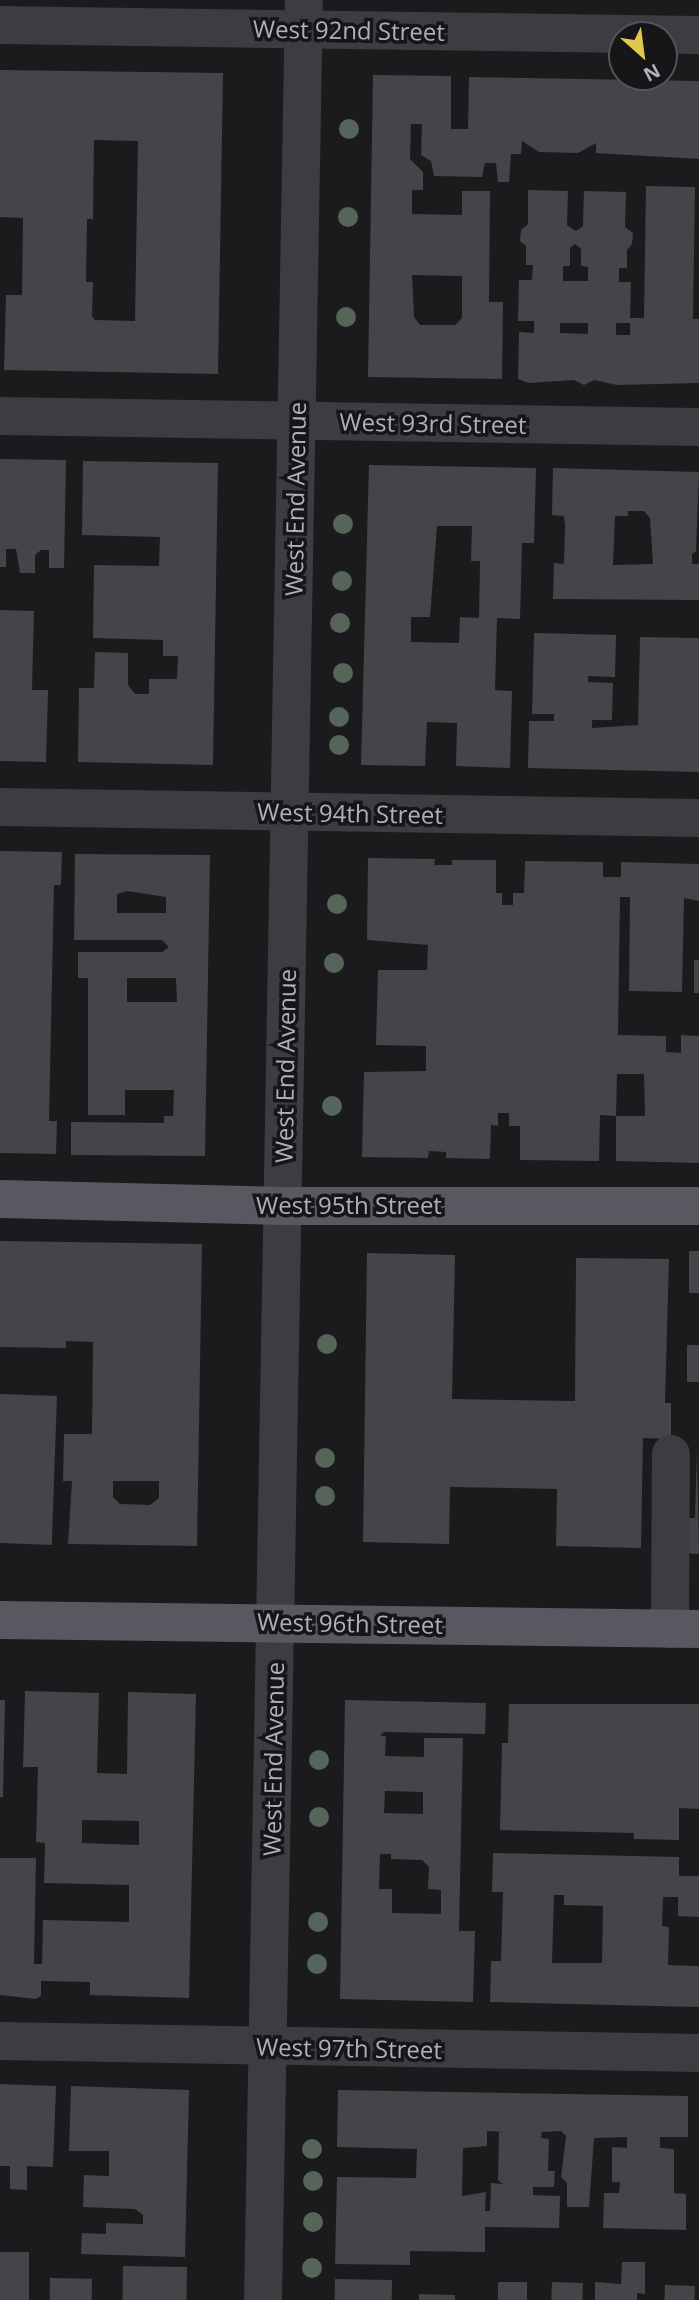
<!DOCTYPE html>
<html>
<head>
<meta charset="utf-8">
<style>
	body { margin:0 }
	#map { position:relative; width:699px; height:2300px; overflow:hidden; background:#1b1a1c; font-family:"Open Sans",sans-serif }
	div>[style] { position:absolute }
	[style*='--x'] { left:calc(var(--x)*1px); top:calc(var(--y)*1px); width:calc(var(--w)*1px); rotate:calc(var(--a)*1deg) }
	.building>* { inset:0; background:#454549; transform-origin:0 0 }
	.minor>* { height:38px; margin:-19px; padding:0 19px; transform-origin:19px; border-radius:19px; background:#3c3c41 }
	.major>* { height:38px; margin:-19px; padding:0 19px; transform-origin:19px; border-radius:19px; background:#585860 }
	.trees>* { width:20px; height:20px; margin:-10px; border-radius:50%; background:#56655a }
	span { translate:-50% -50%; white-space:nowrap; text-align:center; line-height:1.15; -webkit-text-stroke:7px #161517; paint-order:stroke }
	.street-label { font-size:24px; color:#aeb0ba }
	.north { position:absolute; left:608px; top:21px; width:70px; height:70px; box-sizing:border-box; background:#161517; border:2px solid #535358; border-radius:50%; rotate:152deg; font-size:19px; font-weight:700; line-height:28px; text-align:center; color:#aeb0ba }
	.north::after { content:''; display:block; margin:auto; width:24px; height:32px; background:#e2c64d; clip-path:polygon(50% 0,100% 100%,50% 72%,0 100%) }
</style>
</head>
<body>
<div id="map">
	<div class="building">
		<i style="clip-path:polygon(evenodd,0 70px,223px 73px,218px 374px,4px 370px,6px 295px,22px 295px,23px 218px,0 217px,0 70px,94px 140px,138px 141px,135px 321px,95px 320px,92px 316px,93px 282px,86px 282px,87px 219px,93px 219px,94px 140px)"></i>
		<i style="clip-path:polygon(evenodd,373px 75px,451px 76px,451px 129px,468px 129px,469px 77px,699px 81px,699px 159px,596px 153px,596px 143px,578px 153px,539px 152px,522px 141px,521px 154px,511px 154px,509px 182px,498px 182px,496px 163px,485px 163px,482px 177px,434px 176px,431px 161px,421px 155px,422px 124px,411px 124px,410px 159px,423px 172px,423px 190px,412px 190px,412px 214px,462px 215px,462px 191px,490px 191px,489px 302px,503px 302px,502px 379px,368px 377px,373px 75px,412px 275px,462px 276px,462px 318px,455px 325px,420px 325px,414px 317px,412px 275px)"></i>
		<i style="clip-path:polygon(evenodd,646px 186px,695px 187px,693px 319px,699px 319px,699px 383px,617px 385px,594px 380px,584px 385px,574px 380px,529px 383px,518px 379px,519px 332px,534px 333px,534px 321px,518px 321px,519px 280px,532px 280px,533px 265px,526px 265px,526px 246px,520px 241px,521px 230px,528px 224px,528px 190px,568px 191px,567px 225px,576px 231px,583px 226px,584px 191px,626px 192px,625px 227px,633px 233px,632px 244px,627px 250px,627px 268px,619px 268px,619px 282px,631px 282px,630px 318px,644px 318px,646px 186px,575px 244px,581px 249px,581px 266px,588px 267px,588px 281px,563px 281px,563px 266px,570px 266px,570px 248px,575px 244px,646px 186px,560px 323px,588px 323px,588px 334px,560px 333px,560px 323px,646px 186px,616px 323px,630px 323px,630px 335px,616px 335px,616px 323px)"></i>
		<i style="clip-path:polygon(0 459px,66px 460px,64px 568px,49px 568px,49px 550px,41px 550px,35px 555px,35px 573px,20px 573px,16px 549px,6px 549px,6px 567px,0 567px)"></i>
		<i style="clip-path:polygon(83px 461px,218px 463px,213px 765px,78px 762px,79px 688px,94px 688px,95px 652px,128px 653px,128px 685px,135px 694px,149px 694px,149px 679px,177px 679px,178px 656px,163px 656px,163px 640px,93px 638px,94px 565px,159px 566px,160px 537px,82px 535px)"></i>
		<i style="clip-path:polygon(evenodd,369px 465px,536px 468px,534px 543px,522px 543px,520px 619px,497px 618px,495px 690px,512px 691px,510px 768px,456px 766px,457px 723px,427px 722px,425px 766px,361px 765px,369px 465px,437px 526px,472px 526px,471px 561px,480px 561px,479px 618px,460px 617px,459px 643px,411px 642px,411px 617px,430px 617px,437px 526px)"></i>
		<i style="clip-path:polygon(evenodd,553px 468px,699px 472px,696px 551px,692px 554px,692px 564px,699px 564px,699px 600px,553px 599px,554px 563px,564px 564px,565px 526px,564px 516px,552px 515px,553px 468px,628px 511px,644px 511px,650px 518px,653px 564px,613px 565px,615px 516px,628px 516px,628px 511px)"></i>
		<i style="clip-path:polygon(0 610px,34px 611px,32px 690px,48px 690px,46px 762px,0 761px)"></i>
		<i style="clip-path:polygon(534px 633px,616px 635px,615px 677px,588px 676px,588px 682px,613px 683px,612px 720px,592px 720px,592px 728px,638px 725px,640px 637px,699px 638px,699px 772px,528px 768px,529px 721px,554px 721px,554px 714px,532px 714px)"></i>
		<i style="clip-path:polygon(0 851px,62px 852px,61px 885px,54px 885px,49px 1121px,57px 1121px,56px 1154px,0 1153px)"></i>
		<i style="clip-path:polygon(evenodd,75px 854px,210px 855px,205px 1156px,71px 1155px,71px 1122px,164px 1123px,164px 1116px,173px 1116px,174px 1090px,125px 1090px,125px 1115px,88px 1115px,88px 978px,78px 978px,78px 952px,162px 952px,169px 947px,162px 940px,74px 940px,75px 854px,127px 891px,166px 897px,166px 913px,117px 913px,117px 894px,127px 891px,75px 854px,127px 978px,176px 978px,177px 1002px,127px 1002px,127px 978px)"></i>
		<i style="clip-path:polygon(evenodd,368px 858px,435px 859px,434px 865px,452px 865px,452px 860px,496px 860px,496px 893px,502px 893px,502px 905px,513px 905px,513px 893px,524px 893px,525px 861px,603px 862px,603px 877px,621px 877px,621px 862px,699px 864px,699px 901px,684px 898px,682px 992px,629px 991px,630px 897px,620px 897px,618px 1035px,666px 1036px,666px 1052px,681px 1053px,681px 1035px,699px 1036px,699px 1163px,616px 1161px,616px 1116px,600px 1115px,599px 1161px,520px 1160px,520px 1126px,509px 1126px,509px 1113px,498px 1113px,498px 1126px,491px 1125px,490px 1159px,446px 1158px,446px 1152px,429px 1151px,428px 1158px,362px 1157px,364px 1072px,426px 1071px,426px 1046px,376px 1045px,378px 970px,427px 970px,428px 945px,367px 940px,368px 858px,617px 1074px,644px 1074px,645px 1116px,616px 1116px,617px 1074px)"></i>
		<i style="left:694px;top:960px;width:5px;height:33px"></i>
		<i style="clip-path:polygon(evenodd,0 1241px,202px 1244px,197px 1546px,68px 1544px,72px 1481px,63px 1481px,64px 1434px,92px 1434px,93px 1342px,66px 1341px,66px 1348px,0 1347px,0 1241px,113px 1481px,159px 1481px,159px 1498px,150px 1505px,120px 1504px,113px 1497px,113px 1481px)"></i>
		<i style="left:689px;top:1251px;width:10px;height:42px"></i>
		<i style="clip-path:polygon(367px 1253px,455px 1255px,452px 1399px,575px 1401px,576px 1258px,669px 1259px,665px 1403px,671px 1403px,671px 1439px,643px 1438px,641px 1548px,556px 1546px,557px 1489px,450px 1487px,449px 1544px,363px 1542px)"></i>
		<i style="left:687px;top:1345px;width:12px;height:37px"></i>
		<i style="left:0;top:1394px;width:57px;height:149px;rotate:2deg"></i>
		<i style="clip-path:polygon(697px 1449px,699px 1554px,684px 1553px,684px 1518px,695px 1518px)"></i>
		<i style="clip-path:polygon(evenodd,25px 1691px,99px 1693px,97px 1773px,127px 1774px,128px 1692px,196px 1694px,189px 1998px,90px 1995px,90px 1982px,41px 1981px,41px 1996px,36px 1999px,0 1995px,0 1858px,36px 1858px,34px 1964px,42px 1964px,43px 1920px,129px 1922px,129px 1885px,44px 1883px,45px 1843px,36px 1842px,38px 1767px,23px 1767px,25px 1691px,82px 1820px,139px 1821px,139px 1845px,82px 1843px,82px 1820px)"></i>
		<i style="clip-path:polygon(0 1700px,5px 1700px,3px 1797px,0 1797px)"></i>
		<i style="clip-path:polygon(evenodd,345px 1700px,486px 1703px,485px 1734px,384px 1732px,380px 1736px,386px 1736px,385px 1756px,424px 1757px,424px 1738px,463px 1738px,459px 1931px,475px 1931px,473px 2002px,340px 1999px,345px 1700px,385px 1791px,423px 1792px,423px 1814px,384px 1813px,385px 1791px,345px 1700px,380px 1854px,391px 1854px,391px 1859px,422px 1860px,429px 1867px,428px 1889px,441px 1890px,441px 1914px,392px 1913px,392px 1889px,379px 1889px,380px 1854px)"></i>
		<i style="clip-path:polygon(509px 1704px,699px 1704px,699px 1809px,679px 1808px,679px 1840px,634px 1839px,634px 1833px,500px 1830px,502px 1743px,508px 1743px)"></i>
		<i style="clip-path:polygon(evenodd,493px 1853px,679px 1857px,679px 1876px,699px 1876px,699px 1917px,678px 1916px,678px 1897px,663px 1897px,662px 1926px,669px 1927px,668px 1965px,699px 1966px,699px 2007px,490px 2002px,491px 1961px,501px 1961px,503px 1892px,492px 1892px,493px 1853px,554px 1895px,564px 1895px,564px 1905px,603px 1906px,602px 1963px,552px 1963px,554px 1895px)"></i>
		<i style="clip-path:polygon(0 2084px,56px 2086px,53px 2167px,27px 2166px,27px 2190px,10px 2189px,10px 2166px,0 2166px)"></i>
		<i style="clip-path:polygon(71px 2086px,189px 2090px,185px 2257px,81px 2254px,82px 2233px,106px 2234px,106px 2223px,143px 2224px,143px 2215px,135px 2209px,83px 2207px,84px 2175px,109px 2176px,109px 2151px,69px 2151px)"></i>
		<i style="clip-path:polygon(evenodd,338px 2090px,688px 2096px,688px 2137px,660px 2137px,660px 2148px,674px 2149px,674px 2193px,686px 2194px,686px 2230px,603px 2228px,604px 2193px,619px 2193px,620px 2182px,612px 2182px,612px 2147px,627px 2148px,627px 2137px,594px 2138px,589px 2207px,567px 2207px,567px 2183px,561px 2177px,566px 2136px,561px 2131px,542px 2132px,541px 2138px,549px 2139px,548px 2171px,555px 2171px,554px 2187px,533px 2187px,533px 2195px,560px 2196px,559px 2228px,485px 2227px,485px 2252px,410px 2251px,410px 2265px,335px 2264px,337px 2177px,416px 2178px,417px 2149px,337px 2147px,338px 2090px,487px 2131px,507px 2132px,499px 2132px,498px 2180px,503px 2184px,491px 2183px,490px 2211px,485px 2211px,486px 2192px,462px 2196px,463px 2148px,487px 2146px,487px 2131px)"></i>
		<i style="left:0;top:2252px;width:29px;height:48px"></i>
		<i style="clip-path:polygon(622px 2262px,645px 2262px,645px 2294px,637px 2293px,637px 2300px,595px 2300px,595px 2282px,621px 2284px)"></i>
		<i style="left:123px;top:2266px;width:64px;height:34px;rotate:1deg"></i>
		<i style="left:50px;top:2278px;width:42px;height:22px;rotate:1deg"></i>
		<i style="left:335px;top:2279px;width:57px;height:21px;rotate:1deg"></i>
		<i style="left:498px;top:2282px;width:29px;height:18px"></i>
		<i style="left:552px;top:2282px;width:31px;height:18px;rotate:2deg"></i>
		<i style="left:665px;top:2285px;width:30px;height:15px;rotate:2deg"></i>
		<i style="clip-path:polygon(419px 2294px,455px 2295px,455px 2300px,419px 2300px)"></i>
	</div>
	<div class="minor">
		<i style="--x:0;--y:25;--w:699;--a:0.82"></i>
		<i style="--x:0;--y:416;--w:699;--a:0.9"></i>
		<i style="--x:0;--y:807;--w:699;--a:0.9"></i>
		<i style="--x:670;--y:1629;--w:175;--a:-89.7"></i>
		<i style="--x:0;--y:2041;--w:699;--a:0.98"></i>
		<i style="--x:263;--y:2300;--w:2300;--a:-88.98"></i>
	</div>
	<div class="major">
		<i style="--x:0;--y:1199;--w:283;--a:1.4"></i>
		<i style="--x:283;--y:1206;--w:416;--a:0"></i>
		<i style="--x:0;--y:1620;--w:699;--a:0.74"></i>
	</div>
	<div class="trees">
		<i style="left:349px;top:129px"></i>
		<i style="left:348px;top:217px"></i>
		<i style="left:346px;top:317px"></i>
		<i style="left:343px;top:524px"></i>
		<i style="left:342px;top:581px"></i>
		<i style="left:340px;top:623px"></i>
		<i style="left:343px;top:673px"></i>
		<i style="left:339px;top:717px"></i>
		<i style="left:339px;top:745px"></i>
		<i style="left:337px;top:904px"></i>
		<i style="left:334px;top:963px"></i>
		<i style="left:332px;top:1106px"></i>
		<i style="left:327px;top:1344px"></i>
		<i style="left:325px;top:1458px"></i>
		<i style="left:325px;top:1496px"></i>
		<i style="left:319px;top:1760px"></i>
		<i style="left:319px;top:1817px"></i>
		<i style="left:318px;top:1922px"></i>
		<i style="left:317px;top:1964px"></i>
		<i style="left:312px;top:2149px"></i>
		<i style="left:313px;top:2181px"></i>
		<i style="left:313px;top:2222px"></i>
		<i style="left:312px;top:2268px"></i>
	</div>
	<div class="street-label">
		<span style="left:349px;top:30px;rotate:1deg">West 92nd Street</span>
		<span style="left:433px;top:423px;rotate:1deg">West 93rd Street</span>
		<span style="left:295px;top:499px;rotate:-89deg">West End Avenue</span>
		<span style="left:350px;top:813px;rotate:1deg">West 94th Street</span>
		<span style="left:285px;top:1066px;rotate:-89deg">West End Avenue</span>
		<span style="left:349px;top:1205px">West 95th Street</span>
		<span style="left:350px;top:1623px;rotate:1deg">West 96th Street</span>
		<span style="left:273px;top:1759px;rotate:-89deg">West End Avenue</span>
		<span style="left:349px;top:2048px;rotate:1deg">West 97th Street</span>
	</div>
	<div class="north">N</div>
</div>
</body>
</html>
